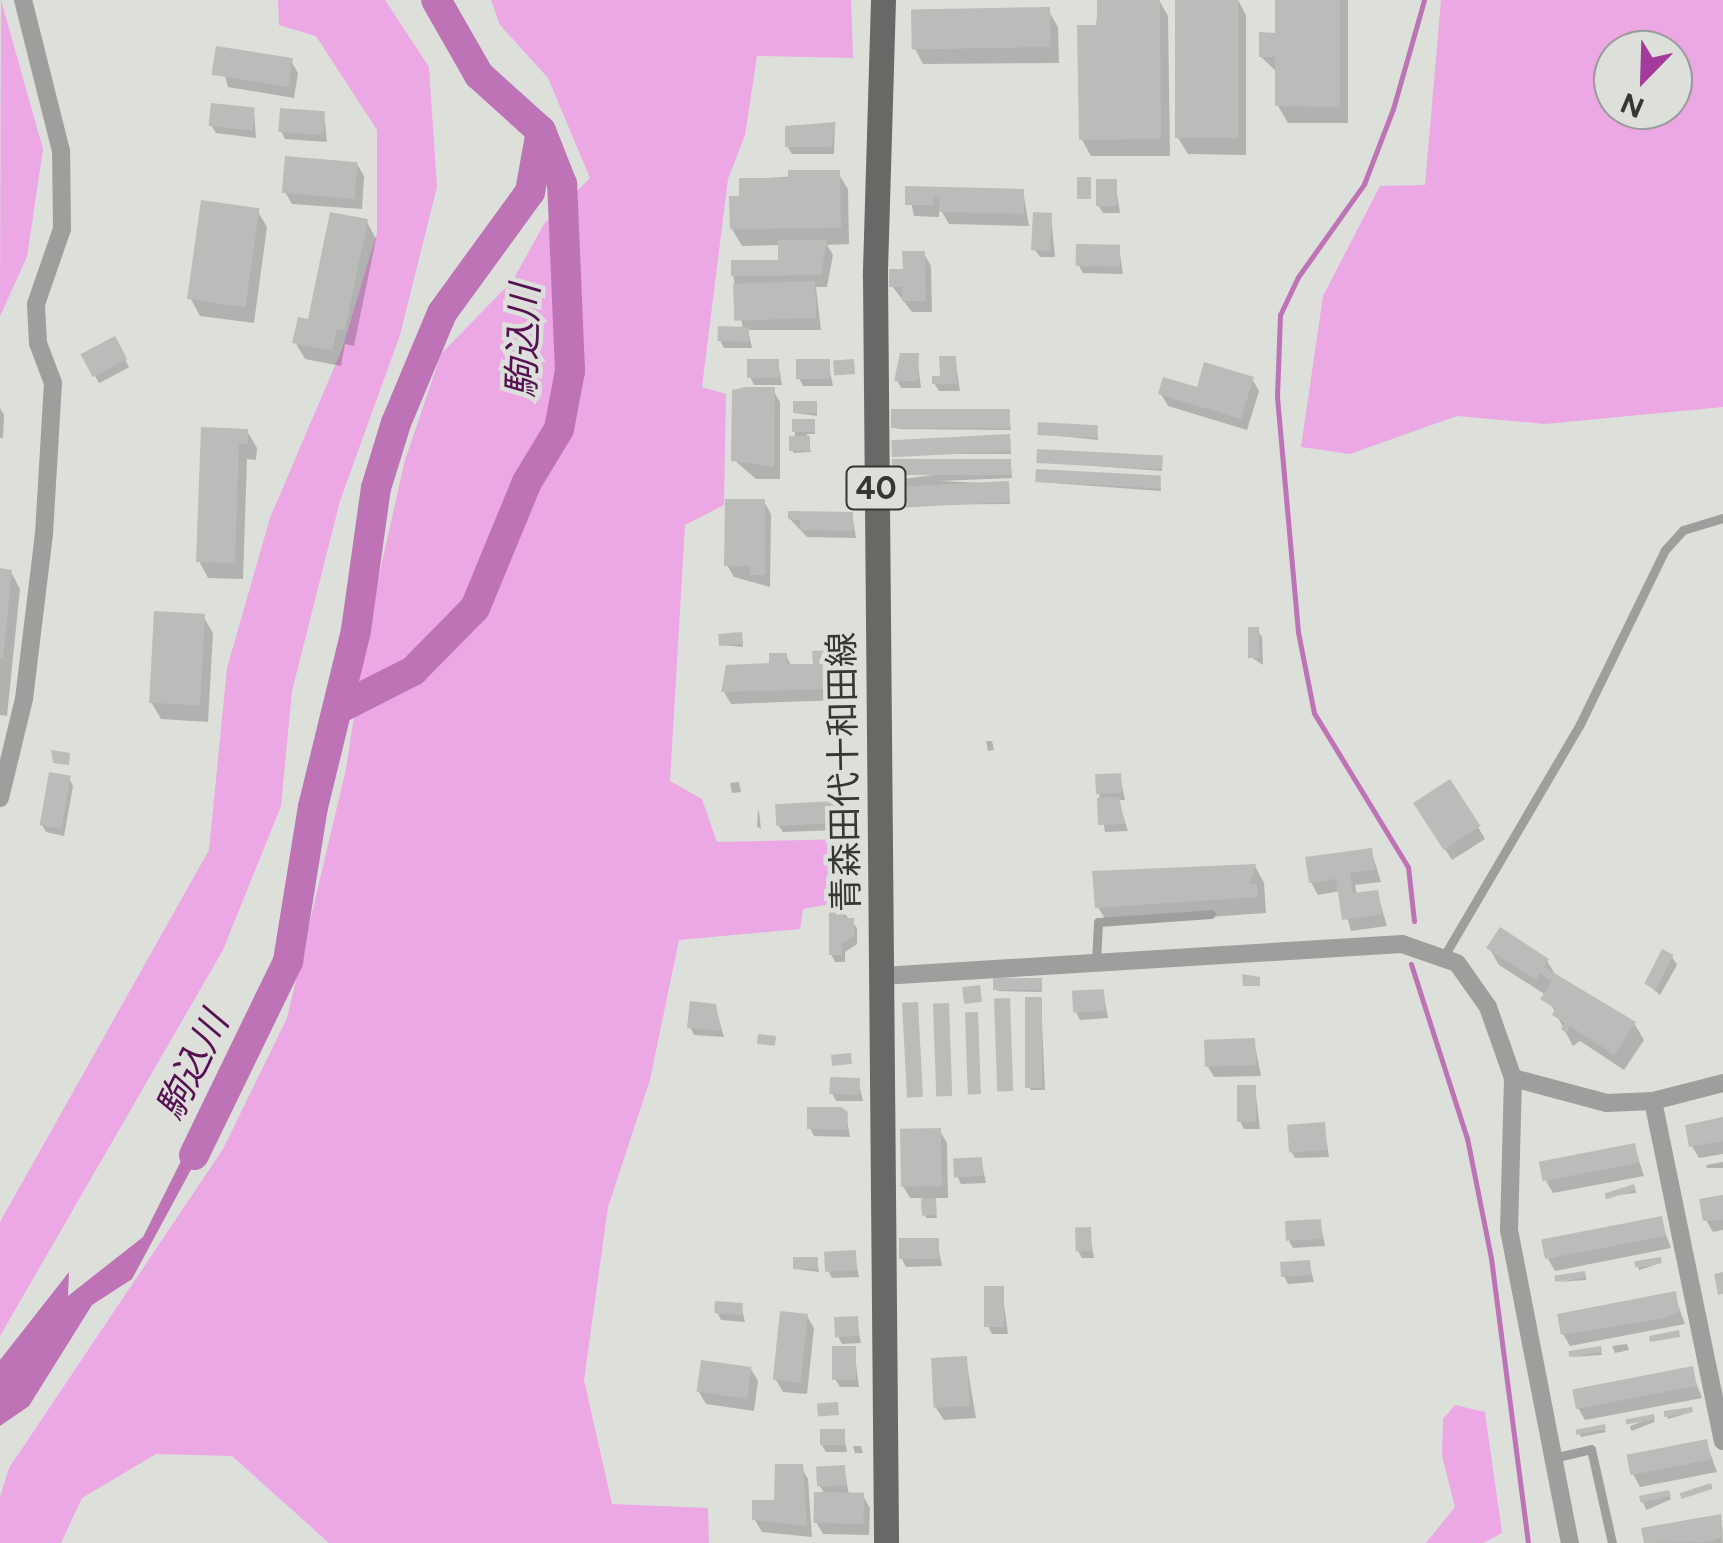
<!DOCTYPE html>
<html>
<head>
<meta charset="utf-8">
<style>
	body { margin:0 }
	#map { position:relative; width:1723px; height:1543px; overflow:hidden; background:#dddfdb; font-family:Figtree,"Noto Sans JP",sans-serif }
	div>[style] { position:absolute }
	[style*='--x'] { left:calc(var(--x)*1px); top:calc(var(--y)*1px); width:calc(var(--w)*1px); rotate:calc(var(--a)*1deg) }
	.green>* { inset:0; background:#eca8e4 }
	.water>* { inset:0; background:#bd73b5 }
	.shadow>* { inset:0; background:#0003; transform-origin:0 0 }
	.stream>* { height:5px; margin:-2.5px; padding:0 2.5px; transform-origin:2.5px; border-radius:2.5px; background:#bd73b5 }
	.river>* { height:30px; margin:-15px; padding:0 15px; transform-origin:15px; border-radius:15px; background:#bd73b5 }
	.building>* { inset:0; background:#bbbcb9; transform-origin:0 0 }
	.service>* { height:9px; margin:-4.5px; padding:0 4.5px; transform-origin:4.5px; border-radius:4.5px; background:#9e9e9d }
	.minor>* { height:18px; margin:-9px; padding:0 9px; transform-origin:9px; border-radius:9px; background:#9e9e9d }
	.primary>* { height:25px; margin:-12.5px; padding:0 12.5px; transform-origin:12.5px; border-radius:12.5px; background:#686966 }
	span { translate:-50% -50%; white-space:nowrap; text-align:center; line-height:1.15; -webkit-text-stroke:9px #dddfdb; paint-order:stroke }
	.shield-label span { padding:2px 8px; background:#dddfdb; border:2px solid; border-radius:8px; -webkit-text-stroke-width:0 }
	.shield-label { font-size:32px; color:#363635; font-weight:700 }
	.street-label { font-size:35px; color:#363635 }
	.water-label { font-size:38px; color:#551151; font-style:italic }
	.north { position:absolute; left:1593px; top:30px; width:100px; height:100px; box-sizing:border-box; background:#dddfdb; border:2px solid #9a9b99; border-radius:50%; rotate:203deg; font-size:28px; font-weight:700; line-height:40px; text-align:center; color:#363635 }
	.north::after { content:''; display:block; margin:auto; width:35px; height:45px; background:#a33a9c; clip-path:polygon(50% 0,100% 100%,50% 72%,0 100%) }
</style>
</head>
<body>
<div id="map">
	<div class="green">
		<i style="clip-path:polygon(1px 0,43px 149px,27px 257px,0 316px)"></i>
		<i style="clip-path:polygon(278px 0,385px 0,429px 67px,437px 187px,400px 335px,340px 501px,292px 691px,281px 806px,223px 950px,0 1336px,0 1222px,209px 850px,227px 668px,270px 518px,342px 349px,377px 233px,377px 130px,316px 36px,279px 25px)"></i>
		<i style="clip-path:polygon(491px 0,851px 0,853px 58px,757px 56px,745px 135px,728px 179px,702px 387px,726px 394px,724px 505px,685px 525px,670px 781px,702px 799px,717px 842px,847px 839px,841px 902px,803px 909px,800px 929px,679px 940px,650px 1080px,608px 1207px,584px 1380px,612px 1504px,708px 1508px,709px 1543px,329px 1543px,232px 1456px,156px 1454px,82px 1498px,61px 1543px,0 1543px,0 1497px,9px 1468px,223px 1149px,287px 1018px,346px 769px,368px 624px,405px 460px,441px 354px,513px 280px,544px 224px,590px 178px,548px 78px,500px 25px)"></i>
		<i style="clip-path:polygon(evenodd,1441px 0,1723px 0,1723px 407px,1545px 424px,1457px 416px,1350px 454px,1301px 447px,1323px 296px,1380px 186px,1425px 185px,1441px 0,1613px 50px,1673px 50px,1673px 110px,1613px 110px,1613px 50px)"></i>
		<i style="clip-path:polygon(1455px 1405px,1485px 1412px,1502px 1533px,1483px 1543px,1426px 1543px,1455px 1507px,1442px 1456px,1443px 1419px)"></i>
	</div>
	<div class="water">
		<i style="clip-path:polygon(227px 1103px,132px 1279px,92px 1305px,29px 1406px,0 1426px,0 1360px,69px 1272px,68px 1296px,143px 1237px,186px 1151px)"></i>
	</div>
	<div class="shadow">
		<i style="clip-path:polygon(1099px 0,1159px 0,1168px 16px,1170px 156px,1091px 156px,1082px 140px)"></i>
		<i style="clip-path:polygon(1178px 0,1238px 0,1246px 15px,1246px 155px,1188px 154px,1178px 138px)"></i>
		<i style="clip-path:polygon(1278px 0,1348px 0,1348px 123px,1288px 123px,1278px 106px,1278px 73px,1261px 57px,1278px 35px)"></i>
		<i style="clip-path:polygon(1048px 10px,1058px 27px,1059px 63px,923px 64px,914px 47px)"></i>
		<i style="clip-path:polygon(218px 49px,291px 61px,298px 73px,294px 98px,228px 87px)"></i>
		<i style="clip-path:polygon(254px 110px,256px 138px,216px 133px,211px 125px)"></i>
		<i style="clip-path:polygon(324px 114px,327px 142px,285px 139px,281px 131px)"></i>
		<i style="clip-path:polygon(835px 125px,834px 154px,792px 154px,787px 146px)"></i>
		<i style="clip-path:polygon(357px 164px,364px 176px,362px 209px,292px 204px,285px 192px)"></i>
		<i style="clip-path:polygon(838px 173px,848px 189px,849px 244px,827px 245px,833px 255px,827px 287px,816px 287px,821px 330px,748px 330px,752px 348px,724px 348px,720px 340px,743px 329px,733px 275px,781px 262px,780px 245px,742px 246px,732px 229px,742px 180px)"></i>
		<i style="clip-path:polygon(1115px 181px,1120px 213px,1103px 213px,1098px 205px)"></i>
		<i style="clip-path:polygon(908px 188px,1023px 191px,1029px 226px,949px 224px,939px 207px,939px 217px,914px 216px)"></i>
		<i style="clip-path:polygon(257px 210px,267px 227px,254px 323px,200px 316px,191px 299px)"></i>
		<i style="clip-path:polygon(1051px 215px,1055px 257px,1040px 257px,1035px 250px)"></i>
		<i style="clip-path:polygon(367px 222px,376px 239px,354px 346px,345px 344px,341px 366px,305px 359px,295px 342px)"></i>
		<i style="clip-path:polygon(1119px 247px,1123px 274px,1083px 273px,1079px 266px)"></i>
		<i style="clip-path:polygon(924px 254px,931px 266px,932px 312px,912px 312px,892px 286px)"></i>
		<i style="left:114px;top:339px;width:32px;height:34px;rotate:62deg"></i>
		<i style="clip-path:polygon(917px 356px,921px 388px,901px 388px,897px 380px)"></i>
		<i style="clip-path:polygon(955px 358px,960px 391px,939px 391px,934px 383px)"></i>
		<i style="clip-path:polygon(778px 362px,782px 385px,754px 385px,750px 377px)"></i>
		<i style="clip-path:polygon(828px 362px,833px 386px,803px 386px,799px 378px)"></i>
		<i style="clip-path:polygon(1252px 379px,1259px 391px,1247px 430px,1168px 406px,1161px 394px)"></i>
		<i style="clip-path:polygon(773px 390px,780px 402px,780px 479px,756px 479px,734px 460px)"></i>
		<i style="clip-path:polygon(817px 406px,817px 416px,795px 413px)"></i>
		<i style="clip-path:polygon(0 408px,4px 415px,3px 438px,0 438px)"></i>
		<i style="clip-path:polygon(1009px 412px,1011px 430px,894px 429px)"></i>
		<i style="clip-path:polygon(815px 424px,815px 434px,807px 434px,811px 452px,793px 453px,795px 432px)"></i>
		<i style="clip-path:polygon(1097px 428px,1098px 440px,1040px 434px)"></i>
		<i style="clip-path:polygon(203px 429px,247px 431px,257px 448px,256px 460px,247px 459px,243px 579px,208px 578px,199px 561px)"></i>
		<i style="clip-path:polygon(1009px 437px,1011px 454px,894px 454px)"></i>
		<i style="clip-path:polygon(1161px 457px,1162px 471px,1039px 462px)"></i>
		<i style="clip-path:polygon(1011px 465px,1012px 478px,940px 481px,1008px 484px,1010px 504px,892px 505px,895px 480px)"></i>
		<i style="clip-path:polygon(1160px 478px,1161px 491px,1038px 482px)"></i>
		<i style="clip-path:polygon(764px 502px,771px 514px,770px 587px,734px 577px,727px 565px)"></i>
		<i style="clip-path:polygon(852px 514px,856px 538px,807px 537px,790px 519px)"></i>
		<i style="clip-path:polygon(0 571px,11px 572px,20px 589px,7px 716px,0 715px)"></i>
		<i style="clip-path:polygon(203px 616px,213px 633px,208px 722px,161px 719px,151px 702px)"></i>
		<i style="clip-path:polygon(1257px 630px,1262px 637px,1263px 665px,1251px 657px)"></i>
		<i style="clip-path:polygon(742px 638px,743px 647px,721px 645px)"></i>
		<i style="clip-path:polygon(833px 653px,841px 700px,731px 704px,724px 692px,786px 655px,792px 667px,815px 666px)"></i>
		<i style="clip-path:polygon(986px 741px,992px 741px,994px 750px,988px 751px)"></i>
		<i style="clip-path:polygon(1120px 776px,1125px 800px,1118px 800px,1128px 831px,1105px 832px,1099px 794px)"></i>
		<i style="clip-path:polygon(69px 778px,73px 786px,64px 836px,46px 832px,42px 825px)"></i>
		<i style="clip-path:polygon(730px 783px,739px 782px,741px 792px,732px 793px)"></i>
		<i style="clip-path:polygon(833px 804px,838px 830px,783px 832px,778px 825px)"></i>
		<i style="clip-path:polygon(758px 809px,759px 812px,761px 829px,757px 826px)"></i>
		<i style="clip-path:polygon(1423px 815px,1478px 827px,1485px 839px,1452px 860px)"></i>
		<i style="clip-path:polygon(1371px 850px,1381px 882px,1355px 885px,1357px 895px,1377px 892px,1387px 926px,1351px 931px,1340px 891px,1318px 895px,1311px 882px)"></i>
		<i style="clip-path:polygon(1255px 866px,1264px 883px,1266px 913px,1108px 924px,1098px 907px)"></i>
		<i style="clip-path:polygon(843px 912px,857px 928px,857px 944px,845px 952px,845px 962px,835px 962px,831px 954px)"></i>
		<i style="clip-path:polygon(1489px 948px,1547px 961px,1558px 979px,1634px 1023px,1644px 1040px,1624px 1070px,1580px 1041px,1573px 1046px,1546px 995px,1499px 965px)"></i>
		<i style="clip-path:polygon(1672px 957px,1677px 965px,1660px 995px,1646px 983px)"></i>
		<i style="clip-path:polygon(1040px 980px,1042px 992px,996px 991px)"></i>
		<i style="clip-path:polygon(1103px 991px,1108px 1018px,1080px 1020px,1076px 1012px)"></i>
		<i style="clip-path:polygon(1041px 999px,1045px 1090px,1031px 1090px,1029px 1087px)"></i>
		<i style="clip-path:polygon(715px 1006px,724px 1037px,694px 1035px,690px 1027px)"></i>
		<i style="clip-path:polygon(1254px 1041px,1261px 1076px,1214px 1077px,1207px 1065px)"></i>
		<i style="clip-path:polygon(858px 1080px,863px 1101px,836px 1101px,832px 1093px)"></i>
		<i style="clip-path:polygon(1255px 1087px,1260px 1129px,1244px 1129px,1240px 1121px)"></i>
		<i style="clip-path:polygon(846px 1114px,850px 1137px,814px 1136px,810px 1128px)"></i>
		<i style="clip-path:polygon(1723px 1120px,1723px 1154px,1699px 1158px,1692px 1146px)"></i>
		<i style="clip-path:polygon(1324px 1124px,1329px 1157px,1295px 1158px,1291px 1151px)"></i>
		<i style="clip-path:polygon(940px 1131px,947px 1143px,948px 1198px,933px 1198px,937px 1218px,926px 1218px,923px 1198px,910px 1198px,903px 1186px)"></i>
		<i style="clip-path:polygon(1634px 1145px,1644px 1176px,1553px 1193px,1546px 1181px)"></i>
		<i style="clip-path:polygon(981px 1159px,986px 1183px,961px 1184px,957px 1176px)"></i>
		<i style="clip-path:polygon(1723px 1162px,1723px 1168px,1707px 1168px,1706px 1165px)"></i>
		<i style="clip-path:polygon(1635px 1189px,1636px 1193px,1608px 1196px)"></i>
		<i style="clip-path:polygon(1723px 1197px,1723px 1230px,1713px 1232px,1706px 1220px)"></i>
		<i style="clip-path:polygon(1660px 1218px,1671px 1248px,1555px 1271px,1548px 1259px)"></i>
		<i style="clip-path:polygon(1320px 1222px,1325px 1246px,1293px 1248px,1289px 1241px)"></i>
		<i style="clip-path:polygon(1089px 1230px,1094px 1258px,1082px 1258px,1078px 1251px)"></i>
		<i style="clip-path:polygon(937px 1241px,942px 1266px,906px 1267px,902px 1259px)"></i>
		<i style="clip-path:polygon(854px 1253px,859px 1277px,832px 1278px,828px 1270px)"></i>
		<i style="clip-path:polygon(817px 1260px,819px 1272px,796px 1269px)"></i>
		<i style="clip-path:polygon(1309px 1263px,1314px 1282px,1288px 1284px,1284px 1276px)"></i>
		<i style="clip-path:polygon(1661px 1263px,1639px 1270px,1638px 1267px)"></i>
		<i style="clip-path:polygon(1586px 1276px,1586px 1280px,1559px 1282px)"></i>
		<i style="clip-path:polygon(1002px 1289px,1008px 1334px,992px 1334px,988px 1326px)"></i>
		<i style="clip-path:polygon(1674px 1294px,1685px 1324px,1570px 1346px,1563px 1334px)"></i>
		<i style="clip-path:polygon(741px 1305px,745px 1322px,721px 1320px,717px 1312px)"></i>
		<i style="clip-path:polygon(807px 1316px,814px 1328px,807px 1394px,783px 1392px,776px 1380px)"></i>
		<i style="clip-path:polygon(856px 1318px,861px 1343px,842px 1344px,838px 1336px)"></i>
		<i style="clip-path:polygon(1627px 1344px,1629px 1350px,1615px 1353px,1612px 1346px)"></i>
		<i style="clip-path:polygon(854px 1349px,859px 1387px,840px 1387px,835px 1379px)"></i>
		<i style="clip-path:polygon(1601px 1351px,1602px 1355px,1572px 1357px)"></i>
		<i style="clip-path:polygon(966px 1359px,976px 1418px,944px 1420px,936px 1408px)"></i>
		<i style="clip-path:polygon(751px 1369px,758px 1381px,754px 1411px,706px 1404px,699px 1392px)"></i>
		<i style="clip-path:polygon(1691px 1369px,1702px 1398px,1585px 1420px,1578px 1408px)"></i>
		<i style="clip-path:polygon(1692px 1412px,1668px 1419px,1667px 1416px)"></i>
		<i style="left:1653px;top:1417px;width:5px;height:25px;rotate:68deg"></i>
		<i style="clip-path:polygon(1603px 1427px,1606px 1432px,1581px 1437px,1579px 1432px)"></i>
		<i style="clip-path:polygon(843px 1431px,847px 1452px,826px 1452px,822px 1445px)"></i>
		<i style="clip-path:polygon(1706px 1442px,1717px 1472px,1640px 1487px,1633px 1474px)"></i>
		<i style="clip-path:polygon(853px 1446px,861px 1446px,863px 1453px,855px 1453px)"></i>
		<i style="clip-path:polygon(801px 1467px,808px 1479px,812px 1537px,762px 1532px,755px 1520px,777px 1503px)"></i>
		<i style="clip-path:polygon(844px 1467px,849px 1495px,863px 1496px,870px 1508px,869px 1535px,823px 1534px,816px 1522px,825px 1495px,820px 1486px)"></i>
		<i style="left:1668px;top:1492px;width:8px;height:27px;rotate:67deg"></i>
		<i style="clip-path:polygon(1720px 1517px,1723px 1543px,1647px 1543px,1644px 1530px)"></i>
	</div>
	<div class="stream">
		<i style="--x:1414;--y:921;--w:54;--a:-96.3"></i>
		<i style="--x:1408;--y:867;--w:180;--a:-121.4"></i>
		<i style="--x:1314;--y:713;--w:83;--a:-101.2"></i>
		<i style="--x:1298;--y:632;--w:236;--a:-95.1"></i>
		<i style="--x:1277;--y:397;--w:82;--a:-87.9"></i>
		<i style="--x:1280;--y:315;--w:42;--a:-64.7"></i>
		<i style="--x:1298;--y:277;--w:114;--a:-54.6"></i>
		<i style="--x:1364;--y:184;--w:80;--a:-68.9"></i>
		<i style="--x:1393;--y:109;--w:113;--a:-74.1"></i>
		<i style="--x:1411;--y:964;--w:183;--a:72.2"></i>
		<i style="--x:1467;--y:1138;--w:122;--a:78.7"></i>
		<i style="--x:1491;--y:1258;--w:287;--a:82.6"></i>
	</div>
	<div class="river">
		<i style="--x:340;--y:708;--w:82;--a:-26.9"></i>
		<i style="--x:413;--y:671;--w:88;--a:-45.5"></i>
		<i style="--x:475;--y:608;--w:136;--a:-67.6"></i>
		<i style="--x:527;--y:482;--w:62;--a:-58.9"></i>
		<i style="--x:559;--y:429;--w:59;--a:-79.3"></i>
		<i style="--x:570;--y:371;--w:187;--a:-92.4"></i>
		<i style="--x:562;--y:184;--w:57;--a:-111.6"></i>
		<i style="--x:541;--y:131;--w:84;--a:-137.9"></i>
		<i style="--x:479;--y:75;--w:86;--a:-119.8"></i>
		<i style="--x:194;--y:1155;--w:216;--a:-64.1"></i>
		<i style="--x:288;--y:961;--w:156;--a:-80.8"></i>
		<i style="--x:313;--y:807;--w:182;--a:-76.3"></i>
		<i style="--x:356;--y:630;--w:143;--a:-82"></i>
		<i style="--x:376;--y:488;--w:68;--a:-72.9"></i>
		<i style="--x:396;--y:423;--w:119;--a:-67.3"></i>
		<i style="--x:442;--y:313;--w:150;--a:-54"></i>
		<i style="--x:530;--y:192;--w:62;--a:-79.8"></i>
	</div>
	<div class="building">
		<i style="clip-path:polygon(1097px 0,1160px 0,1161px 139px,1079px 140px,1077px 25px,1097px 25px)"></i>
		<i style="left:1175px;top:0;width:63px;height:138px"></i>
		<i style="clip-path:polygon(1275px 0,1340px 0,1340px 107px,1275px 106px,1275px 57px,1259px 57px,1259px 32px,1275px 33px)"></i>
		<i style="left:1050px;top:7px;width:40px;height:139px;rotate:89deg"></i>
		<i style="left:216px;top:46px;width:78px;height:29px;rotate:9deg"></i>
		<i style="left:211px;top:103px;width:44px;height:23px;rotate:6deg"></i>
		<i style="left:280px;top:108px;width:45px;height:24px;rotate:4deg"></i>
		<i style="clip-path:polygon(836px 122px,831px 147px,785px 147px,785px 126px)"></i>
		<i style="left:285px;top:156px;width:73px;height:37px;rotate:5deg"></i>
		<i style="clip-path:polygon(788px 170px,840px 170px,841px 228px,730px 229px,729px 196px,739px 196px,739px 178px,788px 178px)"></i>
		<i style="left:1077px;top:177px;width:14px;height:22px"></i>
		<i style="left:1096px;top:179px;width:21px;height:27px"></i>
		<i style="clip-path:polygon(905px 186px,1024px 189px,1024px 214px,939px 212px,940px 197px,934px 197px,933px 205px,905px 205px)"></i>
		<i style="left:201px;top:200px;width:59px;height:100px;rotate:8deg"></i>
		<i style="clip-path:polygon(330px 212px,368px 219px,345px 330px,337px 329px,332px 351px,292px 343px,298px 317px,308px 319px)"></i>
		<i style="left:1033px;top:212px;width:19px;height:38px;rotate:3deg"></i>
		<i style="clip-path:polygon(778px 240px,827px 240px,821px 275px,731px 276px,731px 260px,778px 260px)"></i>
		<i style="left:1076px;top:244px;width:44px;height:22px;rotate:1deg"></i>
		<i style="clip-path:polygon(902px 251px,925px 251px,926px 301px,902px 301px,902px 287px,889px 287px,889px 269px,903px 269px)"></i>
		<i style="left:815px;top:281px;width:37px;height:82px;rotate:88deg"></i>
		<i style="left:718px;top:326px;width:31px;height:15px;rotate:2deg"></i>
		<i style="left:115px;top:336px;width:26px;height:39px;rotate:62deg"></i>
		<i style="clip-path:polygon(900px 353px,919px 353px,918px 381px,894px 381px)"></i>
		<i style="clip-path:polygon(939px 356px,956px 356px,957px 384px,932px 384px,932px 376px,940px 376px)"></i>
		<i style="left:747px;top:359px;width:32px;height:19px"></i>
		<i style="left:796px;top:359px;width:34px;height:20px"></i>
		<i style="left:854px;top:359px;width:15px;height:21px;rotate:86deg"></i>
		<i style="clip-path:polygon(1204px 362px,1254px 377px,1241px 419px,1158px 394px,1163px 377px,1197px 387px)"></i>
		<i style="clip-path:polygon(746px 387px,775px 387px,774px 467px,731px 461px,732px 390px)"></i>
		<i style="left:793px;top:401px;width:24px;height:12px"></i>
		<i style="left:1010px;top:409px;width:19px;height:119px;rotate:90deg"></i>
		<i style="left:815px;top:419px;width:13px;height:23px;rotate:90deg"></i>
		<i style="left:1038px;top:422px;width:60px;height:13px;rotate:3deg"></i>
		<i style="clip-path:polygon(201px 427px,248px 429px,248px 444px,239px 443px,235px 563px,196px 562px)"></i>
		<i style="left:1010px;top:434px;width:17px;height:119px;rotate:87deg"></i>
		<i style="left:789px;top:436px;width:21px;height:15px"></i>
		<i style="left:1037px;top:449px;width:126px;height:14px;rotate:3deg"></i>
		<i style="left:1011px;top:459px;width:16px;height:119px;rotate:90deg"></i>
		<i style="left:1036px;top:469px;width:125px;height:13px;rotate:3deg"></i>
		<i style="left:1009px;top:481px;width:21px;height:120px;rotate:87deg"></i>
		<i style="clip-path:polygon(725px 499px,765px 499px,765px 575px,750px 575px,750px 566px,724px 566px)"></i>
		<i style="clip-path:polygon(788px 511px,853px 512px,853px 531px,800px 530px,800px 520px,788px 519px)"></i>
		<i style="clip-path:polygon(0 568px,12px 570px,3px 658px,0 658px)"></i>
		<i style="left:154px;top:611px;width:51px;height:92px;rotate:3deg"></i>
		<i style="left:1248px;top:627px;width:11px;height:31px"></i>
		<i style="left:742px;top:632px;width:12px;height:24px;rotate:85deg"></i>
		<i style="clip-path:polygon(834px 650px,835px 689px,721px 692px,726px 665px,769px 663px,769px 653px,787px 653px,787px 664px,813px 664px,812px 651px)"></i>
		<i style="clip-path:polygon(51px 750px,70px 753px,69px 765px,53px 763px)"></i>
		<i style="left:49px;top:772px;width:22px;height:54px;rotate:10deg"></i>
		<i style="left:1121px;top:773px;width:20px;height:26px;rotate:87deg"></i>
		<i style="left:1450px;top:779px;width:56px;height:44px;rotate:57deg"></i>
		<i style="clip-path:polygon(1119px 797px,1125px 824px,1098px 825px,1097px 798px)"></i>
		<i style="left:835px;top:801px;width:22px;height:60px;rotate:87deg"></i>
		<i style="clip-path:polygon(1372px 848px,1375px 870px,1350px 873px,1353px 893px,1378px 890px,1382px 914px,1342px 920px,1336px 879px,1309px 883px,1305px 857px)"></i>
		<i style="clip-path:polygon(1256px 864px,1250px 884px,1257px 884px,1258px 897px,1095px 908px,1092px 871px)"></i>
		<i style="clip-path:polygon(829px 909px,844px 909px,844px 918px,854px 918px,854px 936px,842px 943px,842px 955px,829px 955px)"></i>
		<i style="clip-path:polygon(1500px 927px,1549px 959px,1544px 967px,1636px 1022px,1614px 1055px,1570px 1026px,1566px 1033px,1561px 1029px,1565px 1023px,1552px 1015px,1556px 1009px,1540px 999px,1552px 981px,1540px 973px,1536px 980px,1486px 948px)"></i>
		<i style="left:1662px;top:949px;width:13px;height:39px;rotate:27deg"></i>
		<i style="clip-path:polygon(1242px 974px,1260px 977px,1260px 986px,1243px 986px)"></i>
		<i style="left:1042px;top:978px;width:12px;height:49px;rotate:90deg"></i>
		<i style="left:980px;top:985px;width:17px;height:18px;rotate:83deg"></i>
		<i style="left:1104px;top:989px;width:22px;height:32px;rotate:87deg"></i>
		<i style="left:1025px;top:997px;width:17px;height:91px"></i>
		<i style="left:1010px;top:998px;width:93px;height:16px;rotate:88deg"></i>
		<i style="clip-path:polygon(690px 1001px,716px 1004px,721px 1031px,687px 1028px)"></i>
		<i style="left:918px;top:1002px;width:95px;height:16px;rotate:87deg"></i>
		<i style="left:949px;top:1003px;width:93px;height:16px;rotate:88deg"></i>
		<i style="left:978px;top:1012px;width:82px;height:13px;rotate:88deg"></i>
		<i style="left:758px;top:1034px;width:18px;height:10px;rotate:6deg"></i>
		<i style="left:1255px;top:1038px;width:27px;height:51px;rotate:88deg"></i>
		<i style="left:851px;top:1053px;width:11px;height:20px;rotate:85deg"></i>
		<i style="left:830px;top:1077px;width:30px;height:17px;rotate:2deg"></i>
		<i style="left:1237px;top:1085px;width:19px;height:37px"></i>
		<i style="clip-path:polygon(807px 1107px,841px 1107px,848px 1112px,847px 1130px,807px 1129px)"></i>
		<i style="clip-path:polygon(1723px 1117px,1723px 1141px,1689px 1147px,1685px 1125px)"></i>
		<i style="left:1325px;top:1122px;width:28px;height:38px;rotate:86deg"></i>
		<i style="left:941px;top:1128px;width:58px;height:41px;rotate:89deg"></i>
		<i style="left:1635px;top:1143px;width:20px;height:98px;rotate:79deg"></i>
		<i style="left:982px;top:1157px;width:19px;height:29px;rotate:87deg"></i>
		<i style="left:1634px;top:1184px;width:6px;height:31px;rotate:72deg"></i>
		<i style="clip-path:polygon(1723px 1195px,1723px 1220px,1703px 1221px,1699px 1199px)"></i>
		<i style="left:936px;top:1198px;width:17px;height:15px;rotate:87deg"></i>
		<i style="left:1662px;top:1216px;width:20px;height:123px;rotate:79deg"></i>
		<i style="left:1321px;top:1219px;width:20px;height:36px;rotate:87deg"></i>
		<i style="left:1091px;top:1227px;width:24px;height:16px;rotate:88deg"></i>
		<i style="left:939px;top:1238px;width:21px;height:40px;rotate:90deg"></i>
		<i style="left:856px;top:1250px;width:20px;height:32px;rotate:87deg"></i>
		<i style="left:818px;top:1257px;width:12px;height:25px;rotate:90deg"></i>
		<i style="left:1661px;top:1257px;width:6px;height:27px;rotate:81deg"></i>
		<i style="left:1310px;top:1260px;width:15px;height:30px;rotate:86deg"></i>
		<i style="left:1585px;top:1271px;width:6px;height:31px;rotate:81deg"></i>
		<i style="clip-path:polygon(1723px 1272px,1723px 1294px,1718px 1295px,1714px 1274px)"></i>
		<i style="left:984px;top:1286px;width:20px;height:41px"></i>
		<i style="clip-path:polygon(1676px 1291px,1679px 1312px,1665px 1318px,1561px 1335px,1557px 1314px)"></i>
		<i style="left:715px;top:1301px;width:28px;height:12px;rotate:4deg"></i>
		<i style="left:780px;top:1311px;width:28px;height:69px;rotate:6deg"></i>
		<i style="left:858px;top:1316px;width:20px;height:24px;rotate:87deg"></i>
		<i style="clip-path:polygon(1679px 1330px,1680px 1337px,1650px 1342px,1649px 1336px)"></i>
		<i style="left:856px;top:1346px;width:34px;height:24px;rotate:90deg"></i>
		<i style="left:1601px;top:1346px;width:6px;height:33px;rotate:81deg"></i>
		<i style="left:967px;top:1356px;width:50px;height:36px;rotate:87deg"></i>
		<i style="left:701px;top:1360px;width:51px;height:32px;rotate:8deg"></i>
		<i style="left:1693px;top:1366px;width:20px;height:123px;rotate:79deg"></i>
		<i style="left:838px;top:1402px;width:13px;height:21px;rotate:86deg"></i>
		<i style="clip-path:polygon(1692px 1407px,1693px 1412px,1664px 1417px,1664px 1411px)"></i>
		<i style="left:1654px;top:1414px;width:5px;height:29px;rotate:79deg"></i>
		<i style="left:1605px;top:1424px;width:5px;height:30px;rotate:79deg"></i>
		<i style="left:820px;top:1429px;width:25px;height:16px"></i>
		<i style="left:1707px;top:1439px;width:21px;height:82px;rotate:79deg"></i>
		<i style="clip-path:polygon(775px 1464px,803px 1464px,807px 1526px,752px 1520px,752px 1500px,774px 1500px)"></i>
		<i style="left:845px;top:1465px;width:20px;height:29px;rotate:87deg"></i>
		<i style="left:1711px;top:1483px;width:6px;height:33px;rotate:72deg"></i>
		<i style="clip-path:polygon(1669px 1490px,1671px 1496px,1641px 1503px,1639px 1496px)"></i>
		<i style="left:814px;top:1492px;width:50px;height:31px;rotate:1deg"></i>
		<i style="clip-path:polygon(1721px 1514px,1723px 1536px,1709px 1542px,1644px 1543px,1641px 1528px)"></i>
	</div>
	<div class="service">
		<i style="--x:1444;--y:956;--w:269;--a:-59.6"></i>
		<i style="--x:1580;--y:724;--w:194;--a:-64"></i>
		<i style="--x:1665;--y:550;--w:27;--a:-48"></i>
		<i style="--x:1683;--y:530;--w:42;--a:-16.7"></i>
		<i style="--x:1096;--y:961;--w:39;--a:-87"></i>
		<i style="--x:1098;--y:922;--w:113;--a:-4"></i>
		<i style="--x:1553;--y:1458;--w:39;--a:-13"></i>
		<i style="--x:1591;--y:1449;--w:96;--a:77.4"></i>
	</div>
	<div class="minor">
		<i style="--x:0;--y:798;--w:102;--a:-76.4"></i>
		<i style="--x:24;--y:699;--w:166;--a:-83.1"></i>
		<i style="--x:44;--y:534;--w:151;--a:-86.6"></i>
		<i style="--x:53;--y:383;--w:43;--a:-110.6"></i>
		<i style="--x:38;--y:343;--w:39;--a:-93"></i>
		<i style="--x:36;--y:304;--w:79;--a:-70.9"></i>
		<i style="--x:62;--y:229;--w:78;--a:-90.7"></i>
		<i style="--x:61;--y:151;--w:156;--a:-104.1"></i>
		<i style="--x:882;--y:976;--w:521;--a:-3.52"></i>
		<i style="--x:1402;--y:944;--w:58;--a:19.1"></i>
		<i style="--x:1457;--y:963;--w:54;--a:54.8"></i>
		<i style="--x:1488;--y:1007;--w:75;--a:70.6"></i>
		<i style="--x:1513;--y:1078;--w:152;--a:91.5"></i>
		<i style="--x:1509;--y:1230;--w:319;--a:79"></i>
		<i style="--x:1513;--y:1078;--w:97;--a:14.9"></i>
		<i style="--x:1607;--y:1103;--w:46;--a:-2.5"></i>
		<i style="--x:1653;--y:1101;--w:72;--a:-14.4"></i>
		<i style="--x:1653;--y:1101;--w:347;--a:78.4"></i>
	</div>
	<div class="primary">
		<i style="--x:883;--y:0;--w:276;--a:91.7"></i>
		<i style="--x:875;--y:276;--w:1267;--a:89.5"></i>
	</div>
	<div class="shield-label">
		<span style="left:876px;top:488px">40</span>
	</div>
	<div class="street-label">
		<span style="left:844px;top:772px;rotate:-91deg">青森田代十和田線</span>
	</div>
	<div class="water-label">
		<span style="left:524px;top:341px;rotate:-88deg">駒込川</span>
		<span style="left:193px;top:1066px;rotate:-64deg">駒込川</span>
	</div>
	<div class="north">N</div>
</div>
</body>
</html>
